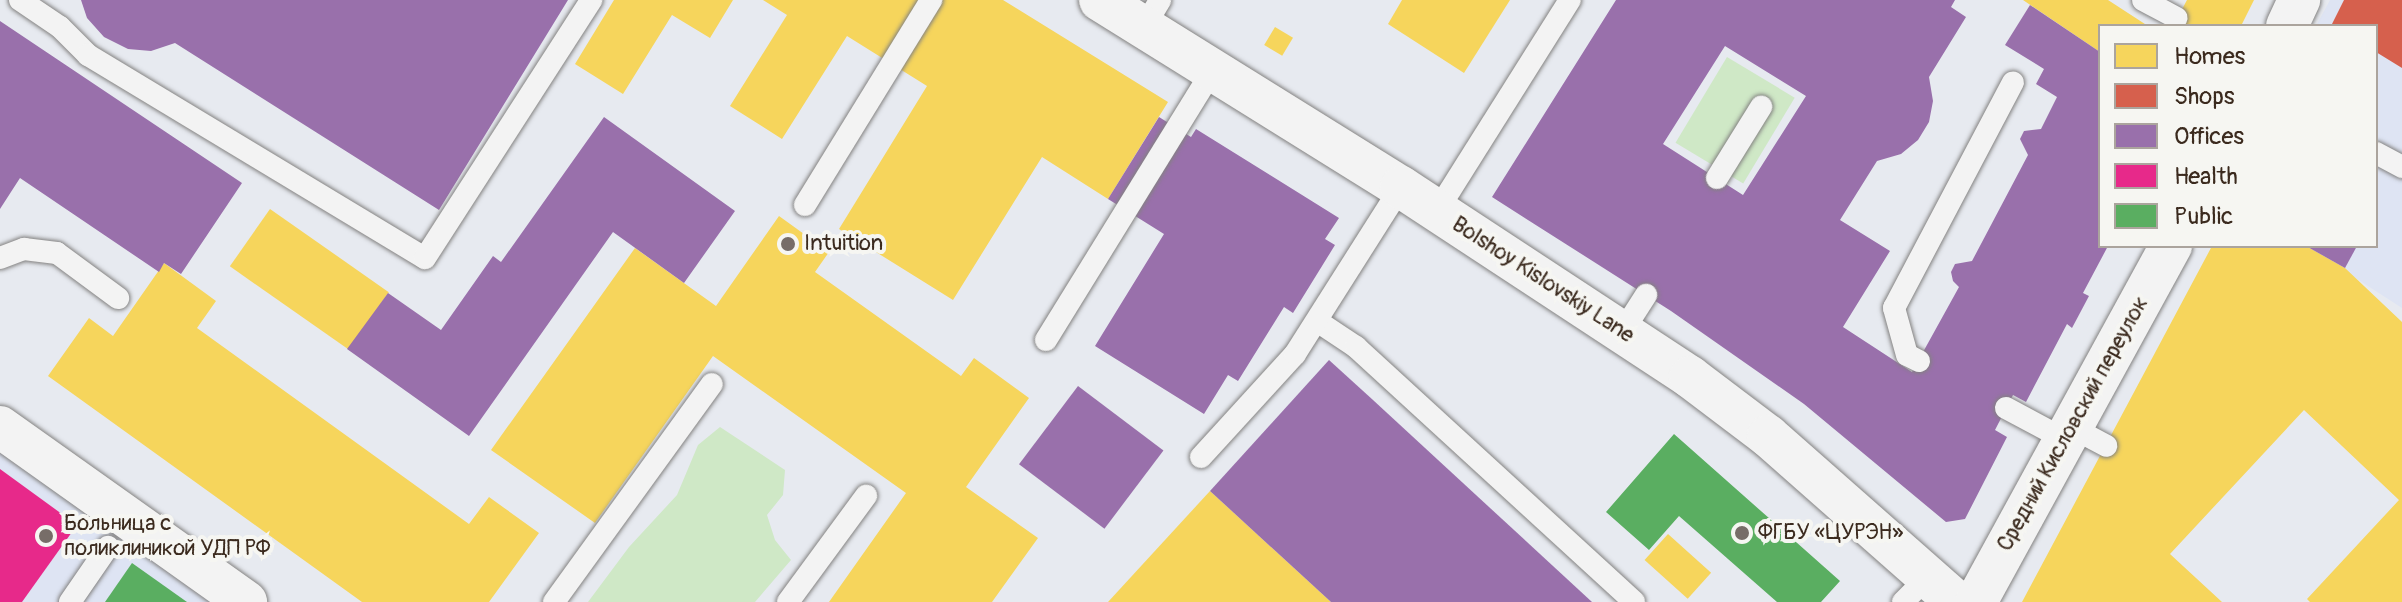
<!DOCTYPE html>
<html>
<head>
<meta charset="utf-8">
<style>
	body { margin:0 }
	#map { position:relative; width:2402px; height:602px; overflow:hidden; background:#e7eaf0; font-family:Pangolin,sans-serif }
	div>[style] { position:absolute }
	[style*='--x'] { left:calc(var(--x)*1px); top:calc(var(--y)*1px); width:calc(var(--w)*1px); rotate:calc(var(--a)*1deg) }
	.built>* { inset:0; background:#dee4f3 }
	.green>* { inset:0; background:#cfe8c6; transform-origin:0 0 }
	.homes>* { inset:0; background:#f6d55c; transform-origin:0 0 }
	.shops>* { inset:0; background:#d6604d }
	.offices>* { inset:0; background:#9970ab; transform-origin:0 0 }
	.health>* { inset:0; background:#e7298a }
	.public>* { inset:0; background:#5aae61 }
	.roads { filter:drop-shadow(0 0 2px #838281) drop-shadow(0 0 2px #838281) }
	.lane>* { height:22px; margin:-11px; padding:0 11px; transform-origin:11px; border-radius:11px; background:#f3f3f3 }
	.street>* { height:42px; margin:-21px; padding:0 21px; transform-origin:21px; border-radius:21px; background:#f3f3f3 }
	.dots>* { width:22px; height:22px; translate:-50% -50%; box-sizing:border-box; border:4px solid #f6f6f2; border-radius:50% }
	span { translate:-50% -50%; white-space:nowrap; text-align:center; line-height:1.15; -webkit-text-stroke:8px #f6f6f2; paint-order:stroke }
	.poi-label { font-size:22px; color:#3b2a1e }
	.left { translate:0 -50%; text-align:left }
	.street-label { font-size:22px; color:#3b2a1e }
	.legend { position:absolute; left:2098px; top:24px; width:280px; height:224px; box-sizing:border-box; background:#f6f6f2; border:2px solid #aba49d; margin:0; padding:10px 14px; list-style:none; font-size:24px; color:#3b2a1e }
	.legend li { display:flex; align-items:center; gap:16px; height:40px }
	.legend b { width:40px; border:2px solid #aba49d }
</style>
</head>
<body>
<div id="map">
	<div class="built">
		<i style="clip-path:polygon(2330px 0,2402px 0,2402px 308px,2306px 246px,2376px 246px,2376px 26px,2316px 26px)"></i>
		<i style="clip-path:polygon(0 446px,220px 602px,0 602px)"></i>
	</div>
	<div class="green">
		<i style="left:1727px;top:57px;width:79px;height:100px;rotate:31deg"></i>
		<i style="clip-path:polygon(720px 427px,785px 470px,783px 495px,767px 515px,775px 540px,791px 560px,755px 602px,588px 602px,629px 547px,677px 495px,698px 445px)"></i>
	</div>
	<div class="homes">
		<i style="clip-path:polygon(614px 0,733px 0,710px 38px,672px 15px,623px 94px,575px 64px)"></i>
		<i style="clip-path:polygon(763px 0,1003px 0,1168px 102px,1108px 199px,1042px 157px,953px 300px,839px 229px,927px 86px,847px 36px,782px 139px,730px 106px,787px 15px)"></i>
		<i style="clip-path:polygon(1402px 0,1510px 0,1464px 73px,1388px 24px)"></i>
		<i style="clip-path:polygon(2023px 0,2108px 0,2148px 26px,2100px 26px,2100px 52px)"></i>
		<i style="clip-path:polygon(2187px 0,2254px 0,2241px 26px,2173px 26px)"></i>
		<i style="left:1275px;top:27px;width:21px;height:21px;rotate:31deg"></i>
		<i style="left:270px;top:209px;width:145px;height:70px;rotate:35deg"></i>
		<i style="clip-path:polygon(779px 216px,829px 252px,815px 272px,961px 376px,974px 358px,1029px 398px,966px 487px,1038px 538px,992px 602px,829px 602px,906px 493px,713px 356px,595px 523px,491px 450px,635px 248px,716px 306px)"></i>
		<i style="clip-path:polygon(2212px 246px,2306px 246px,2345px 268px,2402px 322px,2402px 602px,2310px 602px,2307px 599px,2399px 500px,2304px 410px,2170px 554px,2222px 602px,2022px 602px)"></i>
		<i style="clip-path:polygon(164px 263px,216px 301px,197px 328px,469px 524px,489px 497px,539px 533px,489px 602px,362px 602px,48px 376px,89px 318px,113px 336px)"></i>
		<i style="clip-path:polygon(1210px 491px,1331px 602px,1108px 602px)"></i>
		<i style="left:1668px;top:534px;width:58px;height:35px;rotate:42deg"></i>
	</div>
	<div class="shops">
		<i style="clip-path:polygon(2344px 0,2402px 0,2402px 68px,2376px 52px,2376px 26px,2331px 26px)"></i>
	</div>
	<div class="offices">
		<i style="clip-path:polygon(81px 0,568px 0,439px 210px,175px 43px,151px 51px,128px 49px,104px 37px,87px 18px)"></i>
		<i style="clip-path:polygon(evenodd,1616px 0,1955px 0,1951px 7px,1966px 17px,1929px 77px,1933px 101px,1929px 122px,1918px 140px,1901px 154px,1877px 161px,1840px 220px,1890px 251px,1843px 327px,1912px 372px,1959px 287px,1953px 281px,1951px 272px,1955px 264px,1972px 261px,2028px 155px,2020px 139px,2024px 131px,2041px 129px,2057px 97px,2036px 84px,2044px 69px,2005px 45px,2030px 5px,2100px 52px,2100px 246px,2108px 246px,2083px 293px,2089px 296px,2072px 328px,2067px 324px,2026px 402px,2013px 395px,1995px 430px,2007px 437px,1965px 519px,1946px 522px,1804px 404px,1671px 311px,1492px 197px,1616px 0,1725px 46px,1806px 96px,1743px 195px,1663px 144px,1725px 46px)"></i>
		<i style="clip-path:polygon(0 21px,242px 183px,181px 274px,164px 263px,159px 272px,20px 178px,0 209px)"></i>
		<i style="clip-path:polygon(604px 117px,735px 211px,684px 283px,613px 232px,469px 436px,347px 349px,388px 293px,441px 330px,493px 256px,501px 262px)"></i>
		<i style="clip-path:polygon(1159px 117px,1191px 137px,1196px 129px,1339px 218px,1325px 239px,1335px 245px,1293px 313px,1284px 307px,1238px 381px,1228px 375px,1204px 414px,1095px 346px,1164px 234px,1108px 199px)"></i>
		<i style="clip-path:polygon(2306px 246px,2357px 246px,2345px 268px)"></i>
		<i style="clip-path:polygon(1329px 360px,1373px 400px,1592px 602px,1331px 602px,1210px 491px)"></i>
		<i style="left:1078px;top:386px;width:107px;height:98px;rotate:37deg"></i>
	</div>
	<div class="health">
		<i style="clip-path:polygon(0 469px,77px 525px,22px 602px,0 602px)"></i>
	</div>
	<div class="public">
		<i style="clip-path:polygon(1674px 434px,1840px 581px,1821px 602px,1777px 602px,1679px 516px,1649px 550px,1606px 512px)"></i>
		<i style="clip-path:polygon(132px 563px,187px 602px,105px 602px)"></i>
	</div>
	<div class="roads">
		<div class="lane">
			<i style="--x:20;--y:0;--w:48;--a:34"></i>
			<i style="--x:60;--y:27;--w:40;--a:45"></i>
			<i style="--x:88;--y:55;--w:393;--a:31.1"></i>
			<i style="--x:425;--y:258;--w:307;--a:-57.2"></i>
			<i style="--x:2143;--y:0;--w:38;--a:28"></i>
			<i style="--x:1144;--y:27;--w:31;--a:-59"></i>
			<i style="--x:2376;--y:153;--w:30;--a:28"></i>
			<i style="--x:1717;--y:178;--w:84;--a:-58.2"></i>
			<i style="--x:805;--y:205;--w:241;--a:-58.4"></i>
			<i style="--x:1437;--y:211;--w:249;--a:-57.8"></i>
			<i style="--x:0;--y:258;--w:26;--a:-21"></i>
			<i style="--x:24;--y:249;--w:33;--a:7"></i>
			<i style="--x:57;--y:253;--w:76;--a:36.4"></i>
			<i style="--x:1317;--y:321;--w:47;--a:33.7"></i>
			<i style="--x:1356;--y:347;--w:377;--a:42.5"></i>
			<i style="--x:1623;--y:331;--w:43;--a:-57.4"></i>
			<i style="--x:1046;--y:340;--w:317;--a:-58.3"></i>
			<i style="--x:1919;--y:361;--w:13;--a:-153"></i>
			<i style="--x:1907;--y:355;--w:49;--a:-105.5"></i>
			<i style="--x:1894;--y:308;--w:255;--a:-62.2"></i>
			<i style="--x:2006;--y:408;--w:66;--a:28.1"></i>
			<i style="--x:2071;--y:427;--w:40;--a:28"></i>
			<i style="--x:1201;--y:457;--w:139;--a:-47.6"></i>
			<i style="--x:1295;--y:354;--w:198;--a:-57.6"></i>
			<i style="--x:70;--y:602;--w:67;--a:-55.4"></i>
			<i style="--x:554;--y:602;--w:269;--a:-54.1"></i>
			<i style="--x:788;--y:602;--w:132;--a:-53.7"></i>
			<i style="--x:1903;--y:602;--w:37;--a:-45"></i>
		</div>
		<div class="street">
			<i style="--x:1100;--y:0;--w:354;--a:31.9"></i>
			<i style="--x:1401;--y:187;--w:346;--a:33.3"></i>
			<i style="--x:1690;--y:377;--w:98;--a:37.1"></i>
			<i style="--x:1768;--y:436;--w:251;--a:41.4"></i>
			<i style="--x:2287;--y:26;--w:29;--a:-65"></i>
			<i style="--x:0;--y:427;--w:302;--a:35.4"></i>
			<i style="--x:1976;--y:602;--w:406;--a:-61.3"></i>
		</div>
	</div>
	<div class="dots">
		<i style="left:788px;top:244px;background:#776d68"></i>
		<i style="left:1742px;top:533px;background:#776d68"></i>
		<i style="left:46px;top:536px;background:#776d68"></i>
	</div>
	<div class="poi-label">
		<span class="left" style="left:804px;top:244px">Intuition</span>
		<span class="left" style="left:64px;top:536px">Больница с<br>поликлиникой УДП РФ</span>
		<span class="left" style="left:1758px;top:533px">ФГБУ «ЦУРЭН»</span>
	</div>
	<div class="street-label">
		<span style="left:1543px;top:280px;rotate:33deg">Bolshoy Kislovskiy Lane</span>
		<span style="left:2073px;top:424px;rotate:-61deg">Средний Кисловский переулок</span>
	</div>
	<ul class="legend">
	<li><b style="height:22px;background:#f6d55c"></b>Homes</li>
	<li><b style="height:22px;background:#d6604d"></b>Shops</li>
	<li><b style="height:22px;background:#9970ab"></b>Offices</li>
	<li><b style="height:22px;background:#e7298a"></b>Health</li>
	<li><b style="height:22px;background:#5aae61"></b>Public</li>
	</ul>
</div>
</body>
</html>
